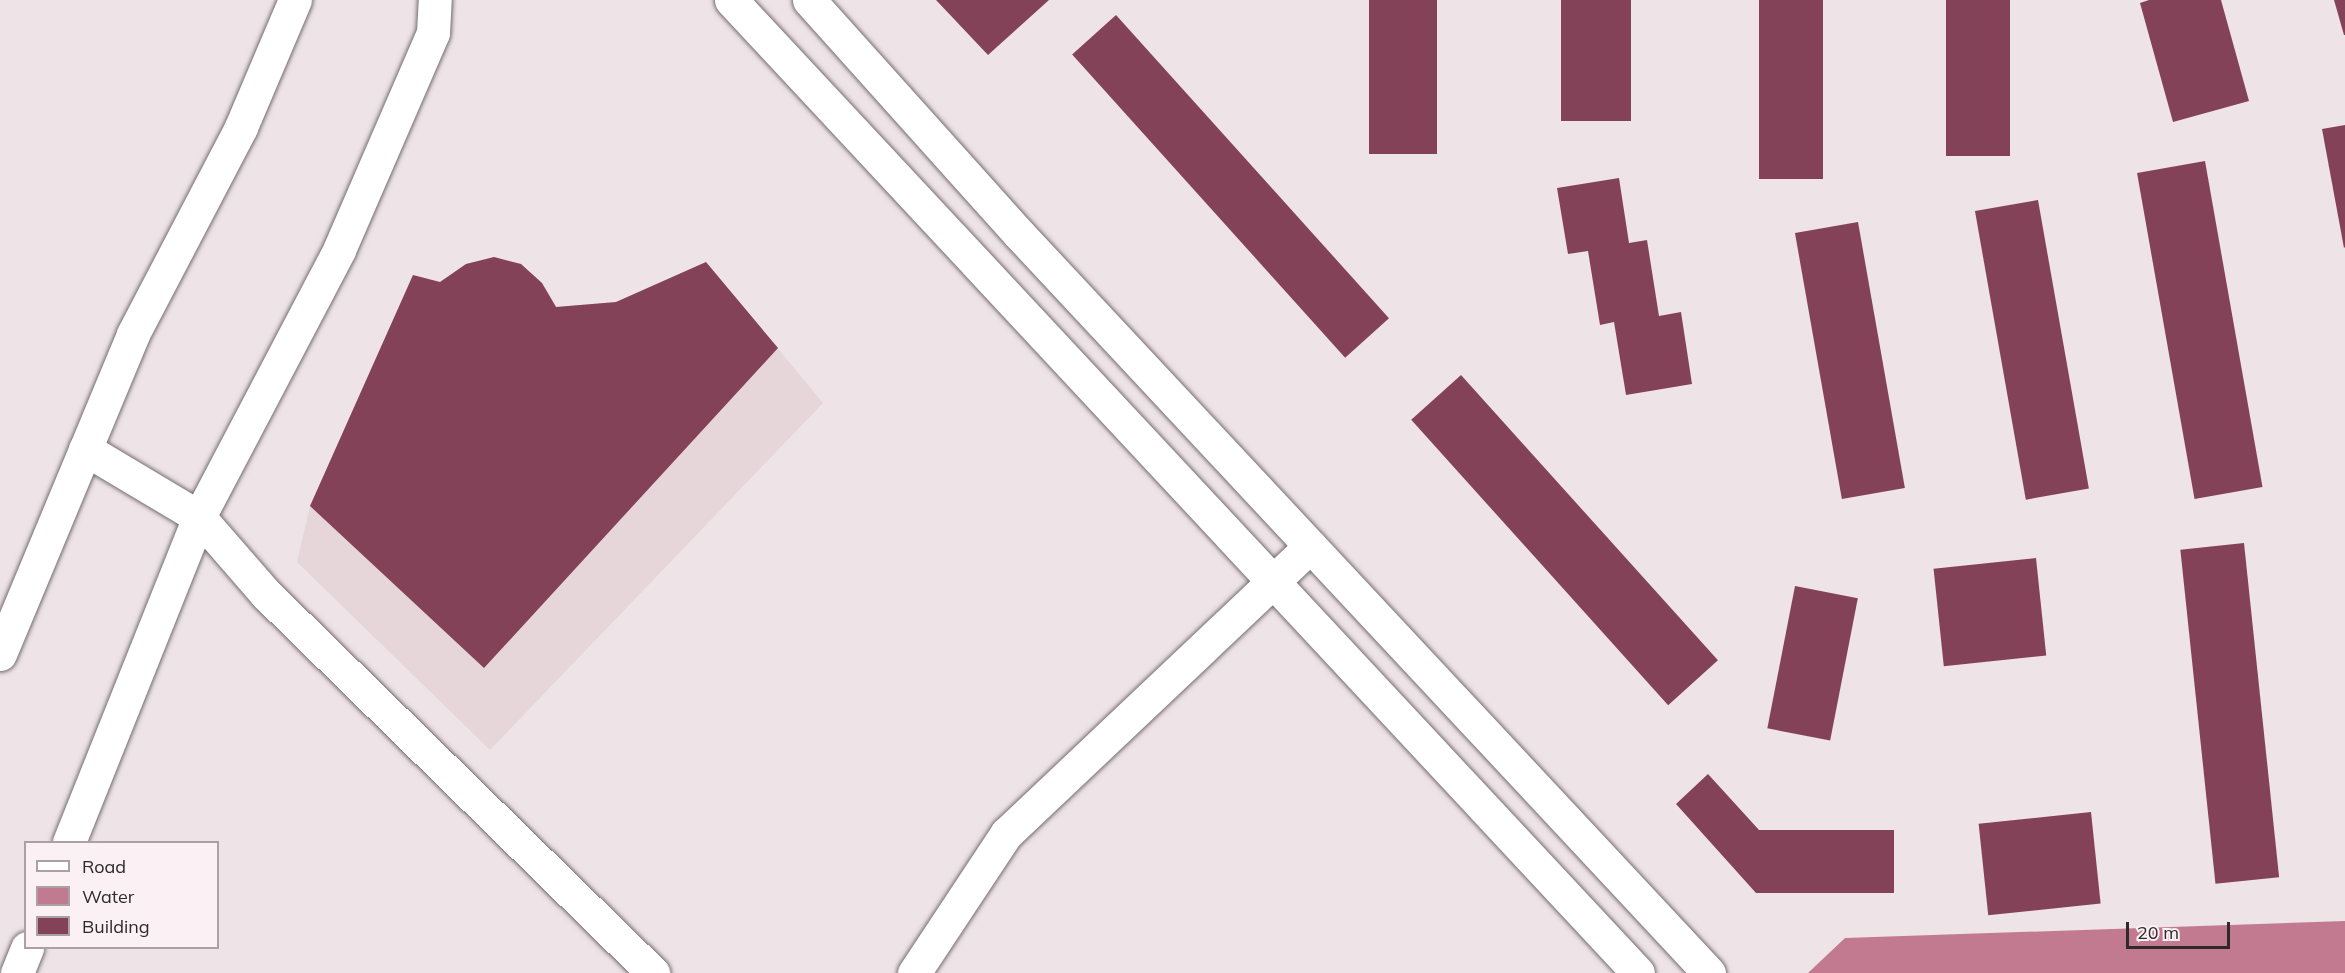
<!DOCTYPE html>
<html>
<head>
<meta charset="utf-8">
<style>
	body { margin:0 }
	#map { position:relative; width:2345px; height:973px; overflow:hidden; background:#eee4e7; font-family:Mulish,sans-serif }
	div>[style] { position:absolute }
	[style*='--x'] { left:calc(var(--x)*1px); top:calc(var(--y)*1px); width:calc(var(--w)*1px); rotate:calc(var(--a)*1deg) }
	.built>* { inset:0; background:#e6d5d9 }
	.water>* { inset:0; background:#c27a90 }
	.building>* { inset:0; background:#844259; transform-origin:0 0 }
	.roads { filter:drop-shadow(0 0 2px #756c6f) drop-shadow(0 0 2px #756c6f) }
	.street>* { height:33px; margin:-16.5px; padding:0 16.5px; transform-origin:16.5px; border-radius:16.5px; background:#fff }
	.secondary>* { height:33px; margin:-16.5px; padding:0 16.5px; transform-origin:16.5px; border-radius:16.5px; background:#fff }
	span { translate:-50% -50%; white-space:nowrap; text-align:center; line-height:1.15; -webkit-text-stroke:6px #fbf1f4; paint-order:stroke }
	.legend { position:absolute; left:24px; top:841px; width:195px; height:108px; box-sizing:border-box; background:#fbf1f4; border:2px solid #a9a1a4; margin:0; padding:8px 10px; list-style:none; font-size:18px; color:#2d2a2b }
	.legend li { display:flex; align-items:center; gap:12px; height:30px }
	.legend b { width:30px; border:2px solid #a9a1a4 }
	.scale { position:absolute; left:2126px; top:922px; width:104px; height:27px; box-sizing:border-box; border:3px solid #2d2a2b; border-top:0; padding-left:8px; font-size:18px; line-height:21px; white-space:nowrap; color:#2d2a2b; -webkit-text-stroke:4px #fbf1f4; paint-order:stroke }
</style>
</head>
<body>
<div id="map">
	<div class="built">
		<i style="clip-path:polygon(494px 257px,521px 264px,542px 283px,557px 307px,616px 302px,706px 262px,823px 403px,490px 750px,297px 562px,310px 506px,413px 275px,440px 282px,466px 264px)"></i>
	</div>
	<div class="water">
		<i style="clip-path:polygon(2345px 921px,2345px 973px,1808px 973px,1845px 938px)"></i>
	</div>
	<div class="building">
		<i style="clip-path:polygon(936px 0,1049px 0,988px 55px)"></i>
		<i style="left:1369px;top:0;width:68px;height:154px"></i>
		<i style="left:1561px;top:0;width:70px;height:121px"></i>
		<i style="left:1759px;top:0;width:64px;height:179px"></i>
		<i style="left:1946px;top:0;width:64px;height:156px"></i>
		<i style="clip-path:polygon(2149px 0,2221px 0,2249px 101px,2173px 122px,2140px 3px)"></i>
		<i style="clip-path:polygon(2334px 0,2345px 0,2345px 35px,2344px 35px)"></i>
		<i style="left:1116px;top:15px;width:408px;height:59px;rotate:48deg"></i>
		<i style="clip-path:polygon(2345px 125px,2345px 247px,2344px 248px,2322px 129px)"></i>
		<i style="left:2205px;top:161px;width:331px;height:69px;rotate:80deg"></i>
		<i style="clip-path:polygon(1619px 178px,1629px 243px,1647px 240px,1659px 316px,1681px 312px,1692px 384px,1626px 395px,1614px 322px,1600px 325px,1588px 251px,1568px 254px,1557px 188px)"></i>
		<i style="left:2038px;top:200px;width:293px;height:64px;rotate:80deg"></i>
		<i style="left:1858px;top:222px;width:270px;height:64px;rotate:80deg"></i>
		<i style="clip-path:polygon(494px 257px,521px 264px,542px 283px,556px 307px,616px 302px,706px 262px,778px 348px,484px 668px,310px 506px,413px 275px,440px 282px,466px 264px)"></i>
		<i style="left:1461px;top:375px;width:384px;height:67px;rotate:48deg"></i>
		<i style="left:2244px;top:543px;width:336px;height:64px;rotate:84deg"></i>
		<i style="left:2036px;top:558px;width:98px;height:103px;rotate:84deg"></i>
		<i style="left:1795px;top:586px;width:64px;height:145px;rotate:11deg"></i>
		<i style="clip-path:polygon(1708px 774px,1759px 830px,1894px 830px,1894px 893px,1756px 893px,1676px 804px)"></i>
		<i style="left:2091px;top:812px;width:92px;height:113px;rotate:84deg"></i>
	</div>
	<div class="roads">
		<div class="street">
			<i style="--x:85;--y:449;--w:133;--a:30.8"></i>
			<i style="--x:199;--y:517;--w:102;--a:49"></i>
			<i style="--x:266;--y:594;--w:542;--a:44.4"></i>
			<i style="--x:0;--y:654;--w:347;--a:-67.4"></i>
			<i style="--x:133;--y:334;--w:233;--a:-62.4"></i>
			<i style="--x:241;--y:127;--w:138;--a:-67"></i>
			<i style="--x:69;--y:842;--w:350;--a:-68.2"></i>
			<i style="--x:199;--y:517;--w:301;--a:-62.3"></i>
			<i style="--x:339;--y:250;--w:236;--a:-66.6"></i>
			<i style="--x:433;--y:33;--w:33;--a:-87"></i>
			<i style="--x:17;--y:973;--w:27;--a:-68"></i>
			<i style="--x:914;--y:973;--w:167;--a:-56.5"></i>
			<i style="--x:1006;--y:834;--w:419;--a:-43.4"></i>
		</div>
		<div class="secondary">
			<i style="--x:731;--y:0;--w:1330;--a:47.01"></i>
			<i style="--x:809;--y:0;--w:314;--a:48.1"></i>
			<i style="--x:1019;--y:234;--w:1011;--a:46.96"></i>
		</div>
	</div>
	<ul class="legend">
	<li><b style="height:8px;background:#fff"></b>Road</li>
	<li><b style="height:16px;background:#c27a90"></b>Water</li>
	<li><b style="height:16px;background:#844259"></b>Building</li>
	</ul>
	<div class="scale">20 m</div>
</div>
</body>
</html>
